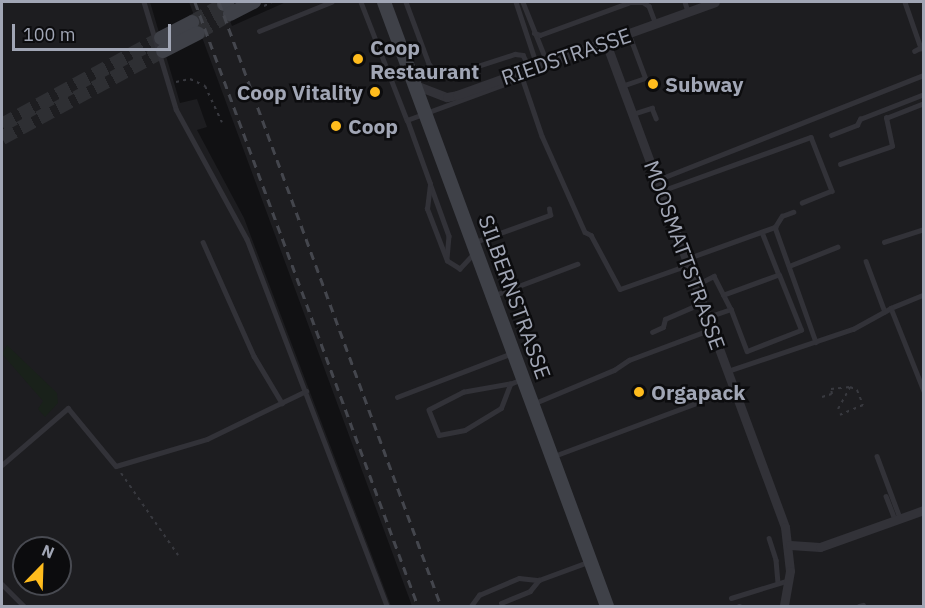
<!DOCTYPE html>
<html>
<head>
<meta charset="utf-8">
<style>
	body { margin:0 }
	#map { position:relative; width:925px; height:608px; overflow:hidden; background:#111113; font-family:"IBM Plex Sans",sans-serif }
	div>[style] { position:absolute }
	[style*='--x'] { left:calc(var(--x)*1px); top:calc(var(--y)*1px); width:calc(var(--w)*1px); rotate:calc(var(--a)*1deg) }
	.built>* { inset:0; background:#1d1d20 }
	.green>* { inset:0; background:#19211a }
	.secondary-tunnel>* { height:14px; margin-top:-7px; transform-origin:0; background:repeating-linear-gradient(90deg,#2e2f33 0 14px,transparent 0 21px) }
	.path>* { height:2px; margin-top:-1px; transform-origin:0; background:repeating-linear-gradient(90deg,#38393f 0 3px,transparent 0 7.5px) }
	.lane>* { height:4.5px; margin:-2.25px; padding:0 2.25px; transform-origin:2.25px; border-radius:2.25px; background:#323238 }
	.street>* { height:9px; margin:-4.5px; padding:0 4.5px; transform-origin:4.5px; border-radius:4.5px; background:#323238 }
	.secondary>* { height:14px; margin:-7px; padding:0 7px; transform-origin:7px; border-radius:7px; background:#3f4148 }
	.rail>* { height:3px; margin-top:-1.5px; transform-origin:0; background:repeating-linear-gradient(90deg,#44464d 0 8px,transparent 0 14px) }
	.dots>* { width:16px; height:16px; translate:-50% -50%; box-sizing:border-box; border:3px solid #0c0c0e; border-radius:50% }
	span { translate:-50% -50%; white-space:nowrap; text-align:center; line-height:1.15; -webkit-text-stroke:5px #0c0c0e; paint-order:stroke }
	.poi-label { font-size:21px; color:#a1a6b5; font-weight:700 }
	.left { translate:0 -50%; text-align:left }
	.right { translate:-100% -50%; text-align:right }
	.street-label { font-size:21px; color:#a1a6b5 }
	.frame { position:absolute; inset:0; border:3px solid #a1a6b5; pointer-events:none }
	.north { position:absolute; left:12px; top:536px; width:60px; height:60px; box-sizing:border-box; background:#0c0c0e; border:2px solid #484a51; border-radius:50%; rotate:23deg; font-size:16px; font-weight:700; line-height:24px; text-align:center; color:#a1a6b5 }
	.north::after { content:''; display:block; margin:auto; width:21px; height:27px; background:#ffbc1d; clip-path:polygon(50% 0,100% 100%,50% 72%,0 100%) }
	.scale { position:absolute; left:12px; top:24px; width:159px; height:27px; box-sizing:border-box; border:3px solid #a1a6b5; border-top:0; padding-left:8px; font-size:18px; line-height:21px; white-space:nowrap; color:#a1a6b5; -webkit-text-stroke:4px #0c0c0e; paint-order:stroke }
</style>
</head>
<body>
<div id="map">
	<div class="built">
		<i style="clip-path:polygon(evenodd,2px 2px,150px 2px,180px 103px,197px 99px,207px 127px,197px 130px,244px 218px,391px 606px,2px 606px,2px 2px,24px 548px,60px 548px,60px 584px,24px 584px,24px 548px)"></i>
		<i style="clip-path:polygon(189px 2px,223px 2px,232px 26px,286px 2px,923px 2px,923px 606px,412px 606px)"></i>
	</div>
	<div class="green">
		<i style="clip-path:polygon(7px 345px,57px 393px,58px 403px,45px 417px,38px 409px,43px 401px,2px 354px)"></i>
	</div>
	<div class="secondary-tunnel">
		<i style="--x:192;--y:22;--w:37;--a:-29"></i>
		<i style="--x:198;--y:33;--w:37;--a:-31"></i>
		<i style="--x:2;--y:125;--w:181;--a:-28.7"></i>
		<i style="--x:2;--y:138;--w:183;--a:-28.4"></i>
	</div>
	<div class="path">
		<i style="--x:264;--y:6;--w:9;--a:-27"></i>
		<i style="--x:176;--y:82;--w:14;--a:-12"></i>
		<i style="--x:190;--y:79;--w:17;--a:25"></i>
		<i style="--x:205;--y:86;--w:40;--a:65"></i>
		<i style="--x:822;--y:397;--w:10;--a:-17"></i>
		<i style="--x:832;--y:394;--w:5;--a:-101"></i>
		<i style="--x:831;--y:389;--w:19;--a:-6"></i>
		<i style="--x:838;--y:409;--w:25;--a:-61"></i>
		<i style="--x:850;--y:387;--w:8;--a:23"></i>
		<i style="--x:857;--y:390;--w:16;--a:68"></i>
		<i style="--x:863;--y:405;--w:25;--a:157"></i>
		<i style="--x:121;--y:473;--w:100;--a:55.2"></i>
	</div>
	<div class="lane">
		<i style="--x:144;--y:2;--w:112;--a:73.3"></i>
		<i style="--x:176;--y:109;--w:148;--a:61.4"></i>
		<i style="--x:247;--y:239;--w:393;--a:69.1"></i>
		<i style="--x:361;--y:2;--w:127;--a:68.7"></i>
		<i style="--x:406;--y:2;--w:66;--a:69.6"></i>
		<i style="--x:429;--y:64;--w:18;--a:49"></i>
		<i style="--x:441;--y:78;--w:78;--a:-18"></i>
		<i style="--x:515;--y:54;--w:8;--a:7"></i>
		<i style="--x:523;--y:55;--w:15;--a:62"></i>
		<i style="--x:516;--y:2;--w:66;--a:71.6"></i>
		<i style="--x:523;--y:2;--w:65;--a:68.2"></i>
		<i style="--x:643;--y:2;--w:7;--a:34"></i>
		<i style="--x:649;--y:6;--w:19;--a:69"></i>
		<i style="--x:685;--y:2;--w:9;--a:72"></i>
		<i style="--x:905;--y:2;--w:49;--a:70.8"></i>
		<i style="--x:921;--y:48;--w:7;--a:153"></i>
		<i style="--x:259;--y:31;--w:78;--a:-21.9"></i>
		<i style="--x:534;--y:33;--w:6;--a:18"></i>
		<i style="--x:540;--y:35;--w:94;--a:-20"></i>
		<i style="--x:628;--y:3;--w:16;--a:0"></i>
		<i style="--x:622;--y:86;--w:24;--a:-19"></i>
		<i style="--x:645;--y:78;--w:46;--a:-110.4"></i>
		<i style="--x:633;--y:114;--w:20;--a:-18"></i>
		<i style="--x:652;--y:108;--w:11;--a:68"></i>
		<i style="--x:831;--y:135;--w:28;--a:-21"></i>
		<i style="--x:857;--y:125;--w:7;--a:-63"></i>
		<i style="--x:860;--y:119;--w:69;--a:-21.3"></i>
		<i style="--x:840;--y:164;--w:55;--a:-19.1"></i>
		<i style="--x:892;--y:146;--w:29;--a:-102"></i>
		<i style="--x:886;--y:118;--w:41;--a:-21.5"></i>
		<i style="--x:657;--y:180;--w:287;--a:-21.5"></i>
		<i style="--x:431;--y:186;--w:53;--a:70.2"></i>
		<i style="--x:449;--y:236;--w:22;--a:95"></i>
		<i style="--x:661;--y:191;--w:159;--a:-19.8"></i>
		<i style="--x:811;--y:137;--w:58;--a:68.7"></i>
		<i style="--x:832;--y:191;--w:32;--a:158"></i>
		<i style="--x:775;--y:227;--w:13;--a:-58"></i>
		<i style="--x:782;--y:216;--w:12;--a:-20"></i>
		<i style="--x:762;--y:232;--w:46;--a:68.4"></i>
		<i style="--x:203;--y:242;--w:125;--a:65.9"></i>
		<i style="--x:254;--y:356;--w:55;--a:59.2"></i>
		<i style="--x:475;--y:242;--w:80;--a:-19.8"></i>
		<i style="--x:550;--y:215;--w:6;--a:-99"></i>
		<i style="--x:884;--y:242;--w:42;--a:-18"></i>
		<i style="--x:473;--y:255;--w:19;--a:133"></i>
		<i style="--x:460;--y:269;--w:15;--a:-148"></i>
		<i style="--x:447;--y:261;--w:56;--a:-111"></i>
		<i style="--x:427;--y:209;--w:25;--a:-83"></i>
		<i style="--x:430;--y:184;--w:68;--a:-109.8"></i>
		<i style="--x:407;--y:120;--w:104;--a:-20.2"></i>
		<i style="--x:505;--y:84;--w:19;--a:-32"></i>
		<i style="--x:521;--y:74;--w:65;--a:71.3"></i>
		<i style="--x:542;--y:136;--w:105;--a:65.9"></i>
		<i style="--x:585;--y:232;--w:7;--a:27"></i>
		<i style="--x:591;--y:235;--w:61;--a:61.8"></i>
		<i style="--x:620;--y:289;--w:72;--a:-19.4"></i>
		<i style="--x:686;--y:259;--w:95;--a:-19.8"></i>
		<i style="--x:775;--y:227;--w:122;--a:70.4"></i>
		<i style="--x:866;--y:261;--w:54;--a:69.6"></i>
		<i style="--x:789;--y:266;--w:52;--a:-21.6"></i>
		<i style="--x:696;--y:285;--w:20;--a:-27"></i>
		<i style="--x:714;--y:276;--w:37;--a:63"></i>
		<i style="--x:495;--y:295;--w:88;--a:-20.7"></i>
		<i style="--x:924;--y:295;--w:35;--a:158"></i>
		<i style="--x:891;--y:308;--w:89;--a:68.3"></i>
		<i style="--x:708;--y:317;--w:24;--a:-19"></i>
		<i style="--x:731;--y:309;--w:45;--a:69.1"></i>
		<i style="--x:747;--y:351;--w:58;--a:-21.3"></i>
		<i style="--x:801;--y:330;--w:59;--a:-111.8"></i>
		<i style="--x:779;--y:275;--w:59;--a:160"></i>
		<i style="--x:652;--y:332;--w:12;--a:-24"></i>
		<i style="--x:663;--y:327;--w:8;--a:-76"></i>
		<i style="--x:665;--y:319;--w:40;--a:-23.4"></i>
		<i style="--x:728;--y:371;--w:132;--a:-18.6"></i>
		<i style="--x:853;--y:329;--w:43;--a:-28.9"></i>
		<i style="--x:510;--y:384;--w:47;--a:170.1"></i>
		<i style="--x:464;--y:392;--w:39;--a:153"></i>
		<i style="--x:429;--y:410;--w:27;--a:68"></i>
		<i style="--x:439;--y:435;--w:26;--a:-11"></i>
		<i style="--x:465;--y:430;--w:42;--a:-31.4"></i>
		<i style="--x:501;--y:408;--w:26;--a:-69"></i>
		<i style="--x:510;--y:384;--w:13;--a:-23"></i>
		<i style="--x:397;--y:397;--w:123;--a:-20.9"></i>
		<i style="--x:535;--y:403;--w:86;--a:-22.7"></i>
		<i style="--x:614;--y:370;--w:18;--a:-34"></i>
		<i style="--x:629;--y:360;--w:89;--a:-20.5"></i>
		<i style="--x:554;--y:456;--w:192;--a:-20.4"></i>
		<i style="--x:877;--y:456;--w:66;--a:69.6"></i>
		<i style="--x:2;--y:465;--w:87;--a:-40.8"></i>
		<i style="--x:68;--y:408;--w:75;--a:50.4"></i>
		<i style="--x:116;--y:466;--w:95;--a:-16.5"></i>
		<i style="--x:207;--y:439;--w:110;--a:-25.9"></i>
		<i style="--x:886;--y:496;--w:26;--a:69"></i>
		<i style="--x:769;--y:538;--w:23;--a:72"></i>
		<i style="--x:776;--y:560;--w:23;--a:85"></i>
		<i style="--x:2;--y:584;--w:31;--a:45"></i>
		<i style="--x:731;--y:598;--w:61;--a:-17.2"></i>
		<i style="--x:501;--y:603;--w:31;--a:-22"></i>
		<i style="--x:530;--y:591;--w:14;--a:-51"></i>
		<i style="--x:539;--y:580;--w:52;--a:-20.2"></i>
		<i style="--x:471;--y:606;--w:14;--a:-54"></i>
		<i style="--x:479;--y:595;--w:43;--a:-23"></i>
		<i style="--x:519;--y:578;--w:20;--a:6"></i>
		<i style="--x:739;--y:606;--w:1;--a:0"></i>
		<i style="--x:859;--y:606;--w:4;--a:-14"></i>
	</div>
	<div class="street">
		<i style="--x:606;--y:43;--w:516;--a:69.7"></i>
		<i style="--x:785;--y:527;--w:44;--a:83.5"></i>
		<i style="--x:790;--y:571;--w:36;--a:100"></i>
		<i style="--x:415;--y:85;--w:34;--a:21"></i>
		<i style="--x:447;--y:97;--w:10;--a:-11"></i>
		<i style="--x:457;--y:95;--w:274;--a:-19.8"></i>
		<i style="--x:790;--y:545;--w:30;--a:4"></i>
		<i style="--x:820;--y:547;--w:110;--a:-19.6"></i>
	</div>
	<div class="secondary">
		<i style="--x:384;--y:2;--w:644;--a:69.74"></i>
		<i style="--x:224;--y:4;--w:4;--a:-27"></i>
		<i style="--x:230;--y:14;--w:27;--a:-27"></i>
		<i style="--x:161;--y:38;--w:35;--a:-27"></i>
		<i style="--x:163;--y:51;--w:39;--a:-27"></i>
	</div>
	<div class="rail">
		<i style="--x:195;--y:2;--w:644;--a:69.74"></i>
		<i style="--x:219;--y:2;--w:644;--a:69.82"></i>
	</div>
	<div class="dots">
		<i style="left:358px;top:59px;background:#ffbc1d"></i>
		<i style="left:653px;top:84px;background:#ffbc1d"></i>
		<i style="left:375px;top:92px;background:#ffbc1d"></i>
		<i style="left:336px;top:126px;background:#ffbc1d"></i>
		<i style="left:639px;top:392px;background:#ffbc1d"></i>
	</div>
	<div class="poi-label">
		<span class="left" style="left:370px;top:59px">Coop<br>Restaurant</span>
		<span class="left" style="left:665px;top:84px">Subway</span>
		<span class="right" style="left:363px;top:92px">Coop Vitality</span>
		<span class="left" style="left:348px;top:126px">Coop</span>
		<span class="left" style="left:651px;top:392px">Orgapack</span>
	</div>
	<div class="street-label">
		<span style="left:566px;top:56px;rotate:-19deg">RIEDSTRASSE</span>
		<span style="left:685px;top:255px;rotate:70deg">MOOSMATTSTRASSE</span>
		<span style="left:515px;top:297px;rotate:70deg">SILBERNSTRASSE</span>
	</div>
	<div class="frame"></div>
	<div class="north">N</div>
	<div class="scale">100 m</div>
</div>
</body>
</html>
